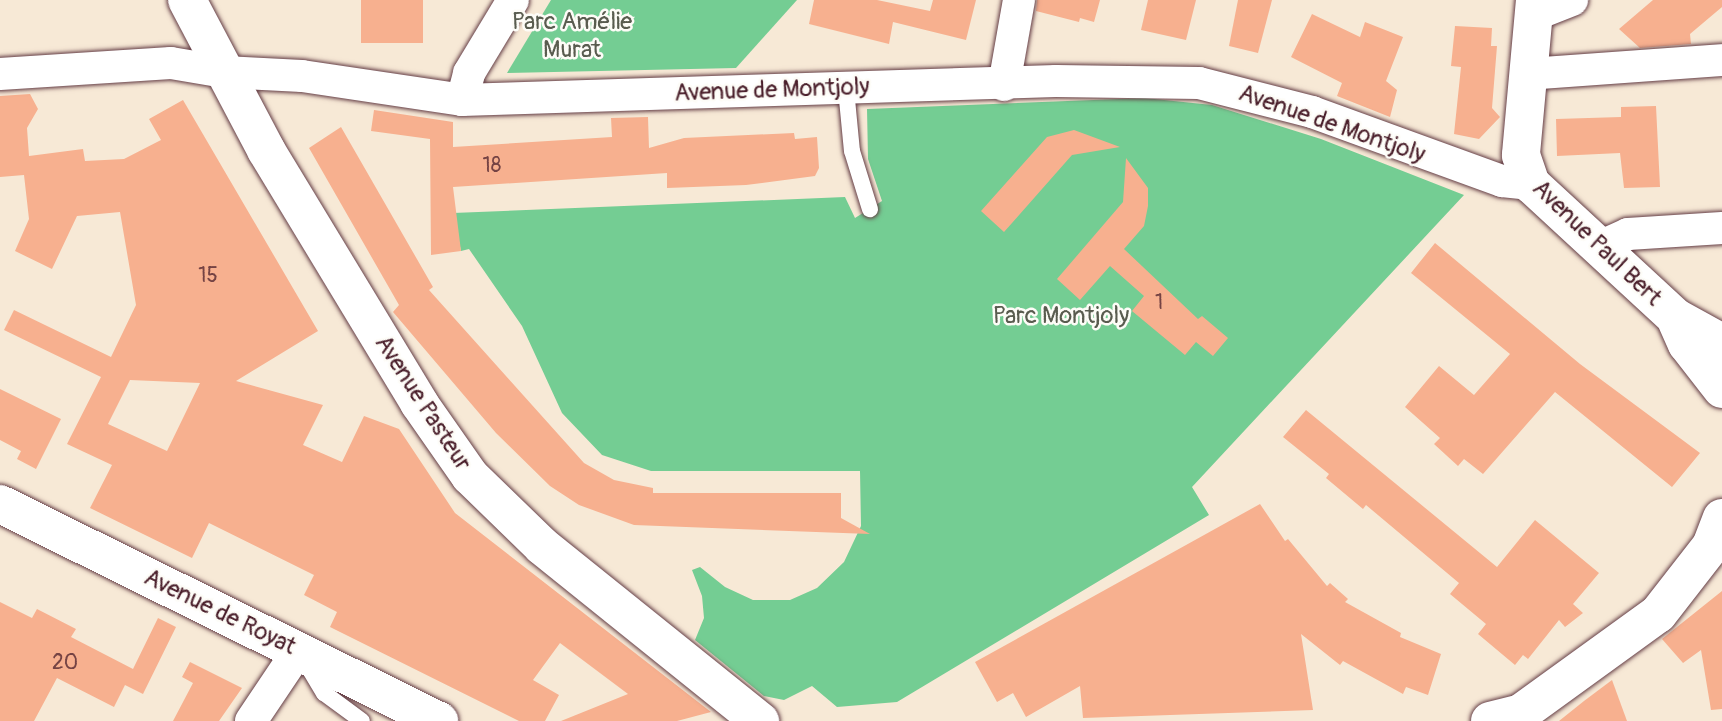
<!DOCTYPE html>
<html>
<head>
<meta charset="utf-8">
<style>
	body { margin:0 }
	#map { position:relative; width:1722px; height:721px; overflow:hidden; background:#f7e9d6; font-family:Pangolin,sans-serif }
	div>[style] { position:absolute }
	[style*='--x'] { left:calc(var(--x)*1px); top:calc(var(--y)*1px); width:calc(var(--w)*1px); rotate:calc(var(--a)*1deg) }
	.green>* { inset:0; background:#74cd93 }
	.building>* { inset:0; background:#f7b08f; transform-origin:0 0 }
	.roads { filter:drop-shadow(0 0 2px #643d45) drop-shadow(0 0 2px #643d45) }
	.lane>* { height:16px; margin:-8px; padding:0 8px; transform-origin:8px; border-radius:8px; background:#fff }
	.street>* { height:32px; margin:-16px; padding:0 16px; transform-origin:16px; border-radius:16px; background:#fff }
	.secondary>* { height:38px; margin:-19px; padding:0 19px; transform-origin:19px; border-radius:19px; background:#fff }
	span { translate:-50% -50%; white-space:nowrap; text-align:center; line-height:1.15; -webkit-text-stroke:5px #fdfcf7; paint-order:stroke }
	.number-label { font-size:21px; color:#754344 }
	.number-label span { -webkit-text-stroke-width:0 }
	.park-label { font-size:24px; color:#595c4f }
	.street-label { font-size:24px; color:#4a1f2b }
</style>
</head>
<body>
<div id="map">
	<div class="green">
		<i style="clip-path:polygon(551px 0,797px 0,736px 68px,507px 73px)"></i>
		<i style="clip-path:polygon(1145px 98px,1212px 105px,1321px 139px,1464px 195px,1192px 487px,1209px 515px,897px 702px,837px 707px,812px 686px,784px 700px,764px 696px,695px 640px,704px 618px,702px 596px,692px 570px,700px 567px,725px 587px,753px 600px,790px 600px,817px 588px,844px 562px,861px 526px,860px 471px,651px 471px,602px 455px,562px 413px,522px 326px,469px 249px,461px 251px,453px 213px,845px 197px,855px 218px,882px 201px,868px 159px,867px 109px)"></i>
	</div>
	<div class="building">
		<i style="left:361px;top:0;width:62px;height:43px"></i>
		<i style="clip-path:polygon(814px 0,877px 0,930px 11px,933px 0,976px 0,966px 40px,893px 22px,889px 44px,809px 24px)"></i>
		<i style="clip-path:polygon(1037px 0,1100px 0,1094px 22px,1080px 18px,1079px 22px,1036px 11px)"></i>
		<i style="clip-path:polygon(1148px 0,1196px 0,1186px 40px,1141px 30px)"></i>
		<i style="clip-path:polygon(1238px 0,1272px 0,1258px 53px,1229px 46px)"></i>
		<i style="clip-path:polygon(1653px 0,1722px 0,1722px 7px,1690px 34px,1691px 44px,1640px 48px,1619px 29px)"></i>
		<i style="clip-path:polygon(1312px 14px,1360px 37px,1365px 22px,1403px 37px,1386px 81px,1397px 90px,1390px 117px,1337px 96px,1342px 83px,1291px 57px)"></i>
		<i style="clip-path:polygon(1455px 26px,1492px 28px,1491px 46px,1497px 46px,1492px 108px,1500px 117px,1479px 139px,1454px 134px,1461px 67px,1451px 66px)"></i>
		<i style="clip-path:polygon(evenodd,30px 94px,38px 109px,27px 128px,29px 156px,83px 149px,85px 161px,124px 159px,161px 140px,149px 119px,183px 100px,318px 331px,236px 381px,323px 405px,303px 445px,342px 462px,364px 416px,399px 429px,455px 513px,711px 712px,677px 721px,561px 721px,628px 694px,560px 643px,533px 680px,559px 695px,545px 721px,519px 721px,330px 627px,337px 612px,304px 595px,314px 575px,209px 523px,192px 558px,90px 508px,112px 465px,67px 444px,101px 377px,4px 330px,14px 310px,111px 357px,136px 305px,120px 212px,77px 216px,52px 269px,15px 251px,29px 219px,24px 175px,0 177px,0 96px,30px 94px,130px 380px,200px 383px,167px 451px,108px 424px,130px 380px)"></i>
		<i style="clip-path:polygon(1656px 106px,1660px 187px,1624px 188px,1620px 153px,1557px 156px,1556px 119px,1621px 117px,1621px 107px)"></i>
		<i style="clip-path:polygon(374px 110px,453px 122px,453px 147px,612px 137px,611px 118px,648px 117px,649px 148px,684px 138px,794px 133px,795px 139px,817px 137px,819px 168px,815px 176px,746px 185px,667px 188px,667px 173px,453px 187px,461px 251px,431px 255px,430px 139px,371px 131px)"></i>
		<i style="clip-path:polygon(341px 127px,433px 287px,429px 290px,584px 463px,614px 480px,653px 488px,653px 493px,841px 493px,841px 518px,870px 534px,634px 525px,579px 505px,550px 486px,496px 433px,393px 312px,399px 305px,309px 148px)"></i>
		<i style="clip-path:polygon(1074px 130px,1120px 147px,1072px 155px,1004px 232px,981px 211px,1047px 137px)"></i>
		<i style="clip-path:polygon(1126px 158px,1148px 188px,1148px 206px,1144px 226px,1124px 249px,1198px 319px,1202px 316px,1228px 338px,1213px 356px,1196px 342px,1185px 355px,1132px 311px,1144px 296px,1110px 266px,1080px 300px,1057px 279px,1123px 202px)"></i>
		<i style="clip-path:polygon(1435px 243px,1580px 364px,1700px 453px,1672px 487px,1555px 392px,1483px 474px,1464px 459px,1458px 466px,1434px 444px,1440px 438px,1405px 407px,1439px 366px,1474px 395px,1510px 354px,1411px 273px)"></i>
		<i style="clip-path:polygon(0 389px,61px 419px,36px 469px,17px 459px,21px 451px,0 440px)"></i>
		<i style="clip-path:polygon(1306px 410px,1497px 567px,1535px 520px,1599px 573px,1573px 604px,1583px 613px,1565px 627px,1559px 620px,1528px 659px,1523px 655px,1515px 665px,1478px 634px,1486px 624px,1450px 594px,1459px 583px,1366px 505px,1363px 509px,1326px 478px,1329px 474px,1283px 437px)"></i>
		<i style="clip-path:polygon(1260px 504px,1285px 541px,1288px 539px,1327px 586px,1330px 583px,1348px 599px,1345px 602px,1401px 633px,1400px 637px,1441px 654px,1428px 695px,1406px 687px,1403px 694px,1343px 661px,1340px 665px,1301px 634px,1313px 710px,1083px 718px,1080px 686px,1026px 717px,1013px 693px,997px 702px,975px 662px)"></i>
		<i style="clip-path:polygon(1722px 591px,1722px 709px,1711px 710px,1701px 650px,1683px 663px,1662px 639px)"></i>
		<i style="clip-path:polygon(0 602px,32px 618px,37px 609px,76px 629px,71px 637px,133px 669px,158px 618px,176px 627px,143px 694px,125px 685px,114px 707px,57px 678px,34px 721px,0 721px)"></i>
		<i style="clip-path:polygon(190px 662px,242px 688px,219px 721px,173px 721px,193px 683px,182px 677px)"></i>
		<i style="clip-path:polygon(1612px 680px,1627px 721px,1559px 721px,1584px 701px)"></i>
	</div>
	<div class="roads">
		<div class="lane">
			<i style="--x:846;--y:89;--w:62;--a:84.5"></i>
			<i style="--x:852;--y:151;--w:61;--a:72.8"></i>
			<i style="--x:307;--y:665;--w:33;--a:59"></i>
			<i style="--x:324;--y:693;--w:47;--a:36.4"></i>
		</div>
		<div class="street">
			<i style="--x:1534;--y:15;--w:41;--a:-21.5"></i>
			<i style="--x:0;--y:74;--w:171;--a:-3.7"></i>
			<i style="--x:171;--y:63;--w:54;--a:9.6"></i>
			<i style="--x:224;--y:72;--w:78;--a:2.9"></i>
			<i style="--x:302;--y:76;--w:162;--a:8.5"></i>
			<i style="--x:462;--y:100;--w:594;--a:-1.83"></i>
			<i style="--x:1056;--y:81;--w:143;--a:0.8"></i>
			<i style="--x:1199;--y:83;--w:117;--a:14.4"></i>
			<i style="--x:1312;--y:112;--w:202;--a:20"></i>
			<i style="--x:1502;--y:181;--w:29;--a:6"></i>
			<i style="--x:1528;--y:74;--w:195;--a:-4.1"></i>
			<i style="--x:1004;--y:85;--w:86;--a:-80"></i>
			<i style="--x:462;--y:100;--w:28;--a:-75"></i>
			<i style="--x:469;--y:73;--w:85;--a:-58.9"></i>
			<i style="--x:1599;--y:247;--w:32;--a:-24"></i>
			<i style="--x:1628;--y:234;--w:94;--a:-3.7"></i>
			<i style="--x:251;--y:721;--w:84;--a:-56.1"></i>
		</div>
		<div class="secondary">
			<i style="--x:187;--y:0;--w:170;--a:62.2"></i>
			<i style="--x:266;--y:150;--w:296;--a:58.8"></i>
			<i style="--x:419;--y:403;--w:89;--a:55.1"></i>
			<i style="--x:470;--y:476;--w:100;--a:44.2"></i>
			<i style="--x:542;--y:546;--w:280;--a:38.8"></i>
			<i style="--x:1535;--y:0;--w:156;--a:95.2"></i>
			<i style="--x:1521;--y:155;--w:31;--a:71"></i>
			<i style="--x:1531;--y:184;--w:196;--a:42.7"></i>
			<i style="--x:1675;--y:317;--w:54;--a:29"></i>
			<i style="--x:1677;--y:322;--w:24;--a:66"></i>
			<i style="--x:1687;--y:344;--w:57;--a:52.1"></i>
			<i style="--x:0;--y:504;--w:490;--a:26.3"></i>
			<i style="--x:1490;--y:721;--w:32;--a:-14"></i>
			<i style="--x:1521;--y:713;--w:169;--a:-35.9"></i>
			<i style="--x:1658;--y:614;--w:86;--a:-52.1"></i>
			<i style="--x:1711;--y:546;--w:30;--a:-69"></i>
		</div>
	</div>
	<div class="number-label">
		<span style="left:492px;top:166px">18</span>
		<span style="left:208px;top:276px">15</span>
		<span style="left:1159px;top:303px">1</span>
		<span style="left:65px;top:663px">20</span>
	</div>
	<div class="park-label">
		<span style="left:572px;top:36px">Parc Amélie<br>Murat</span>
		<span style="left:1061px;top:316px">Parc Montjoly</span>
	</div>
	<div class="street-label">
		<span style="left:772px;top:90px;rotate:-2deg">Avenue de Montjoly</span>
		<span style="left:1332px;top:124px;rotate:19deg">Avenue de Montjoly</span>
		<span style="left:1597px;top:243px;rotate:44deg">Avenue Paul Bert</span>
		<span style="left:423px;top:403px;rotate:57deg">Avenue Pasteur</span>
		<span style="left:220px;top:612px;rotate:26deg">Avenue de Royat</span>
	</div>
</div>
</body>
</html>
